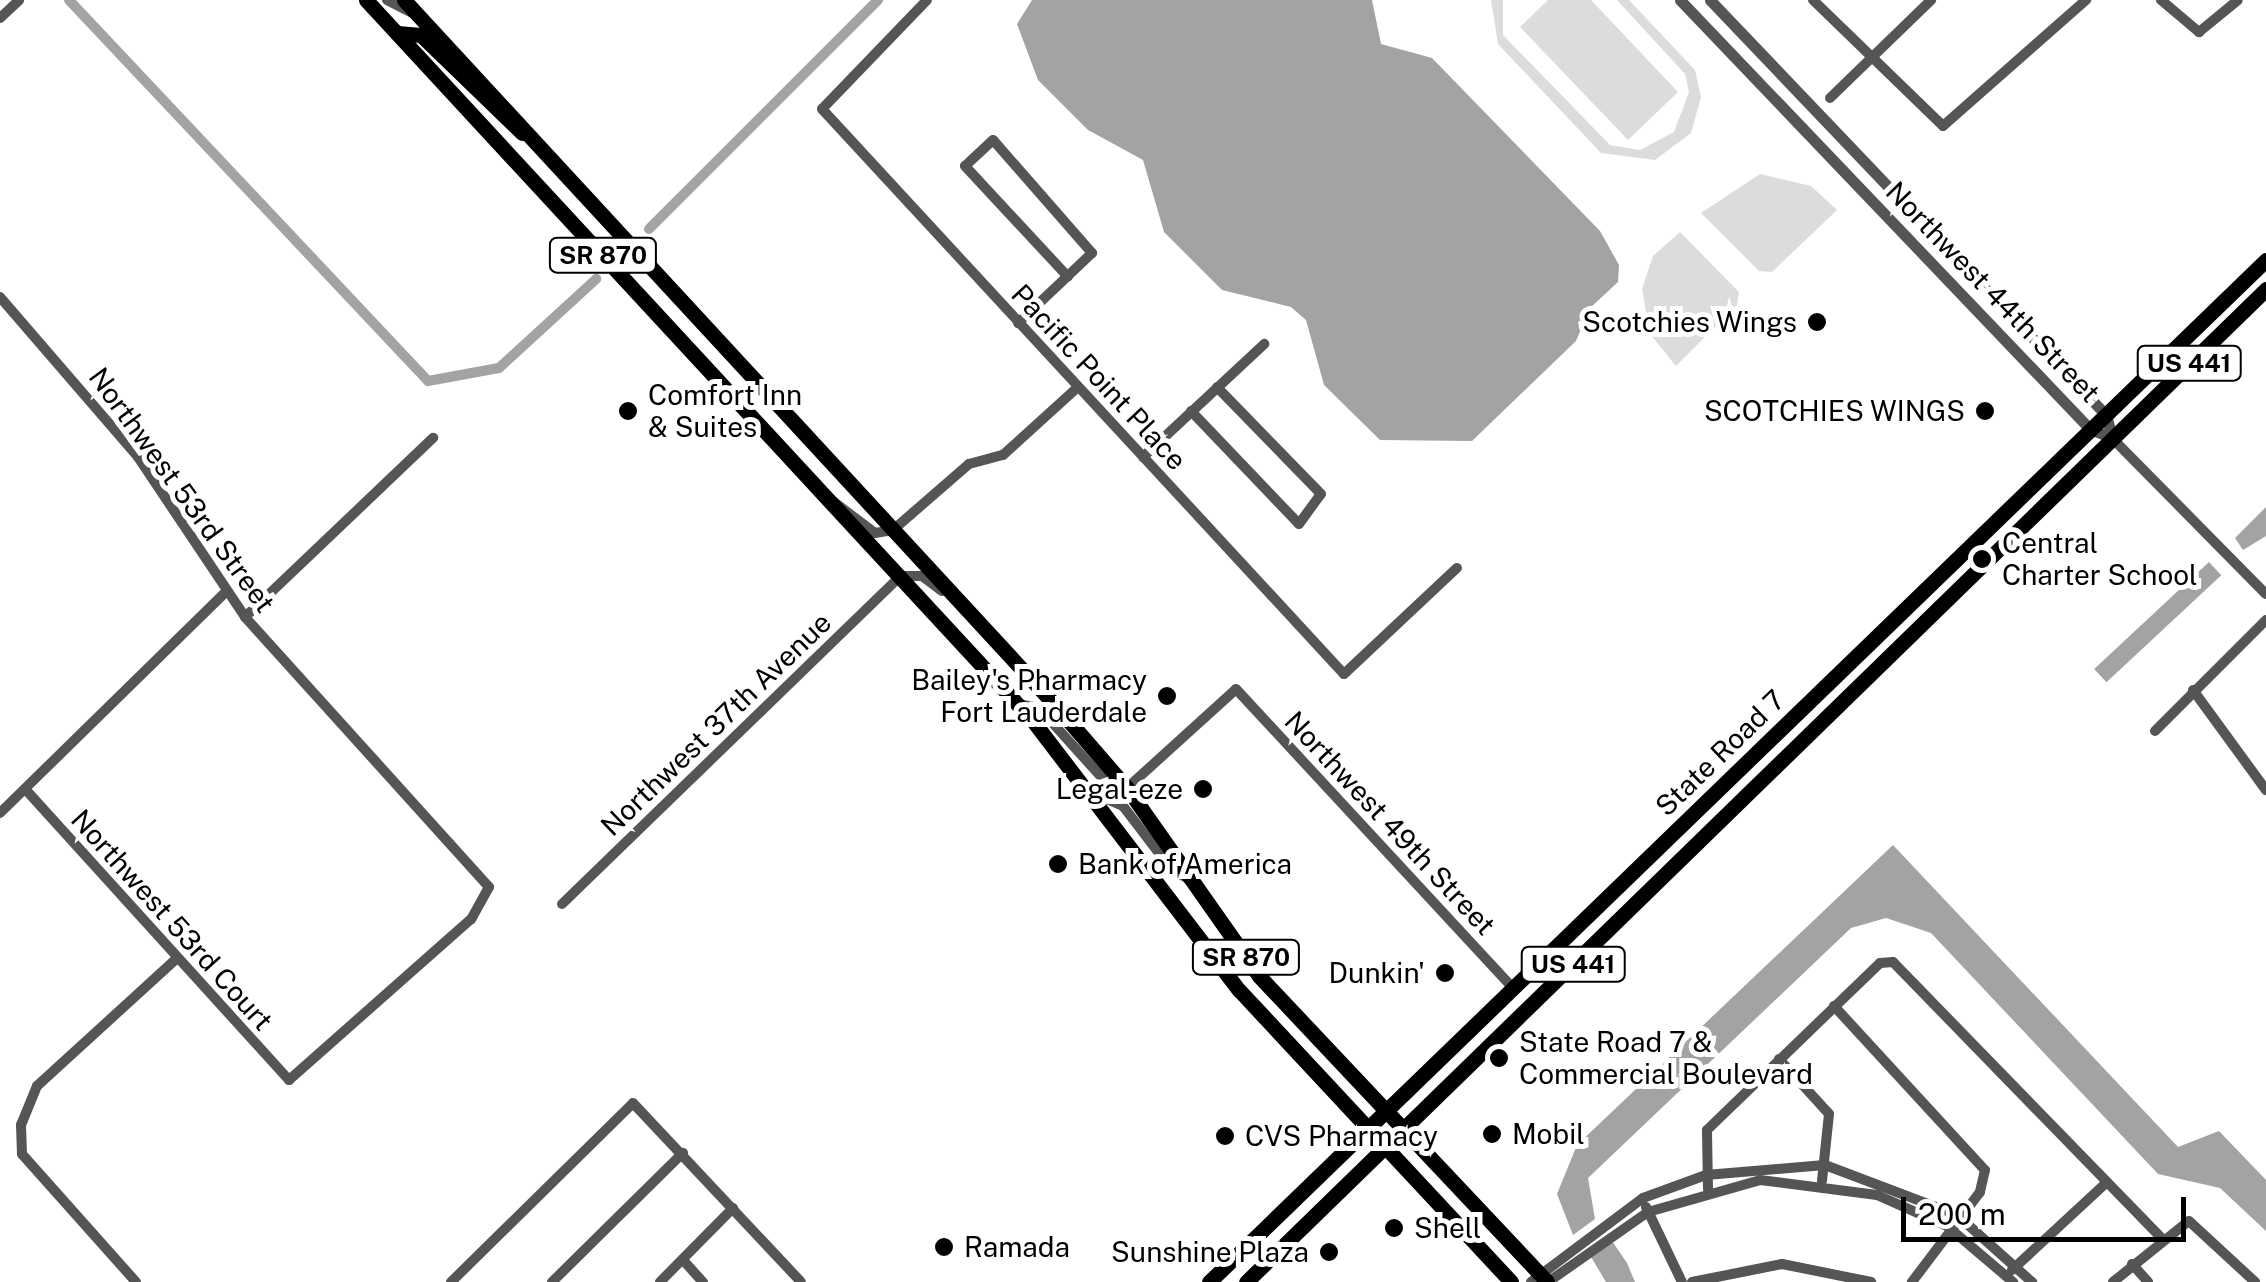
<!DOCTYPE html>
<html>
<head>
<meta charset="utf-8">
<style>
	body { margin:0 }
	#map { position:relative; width:2266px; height:1282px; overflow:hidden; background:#fff; font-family:"Public Sans",sans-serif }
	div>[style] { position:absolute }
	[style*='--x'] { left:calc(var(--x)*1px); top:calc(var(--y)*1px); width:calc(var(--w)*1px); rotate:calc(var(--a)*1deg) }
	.green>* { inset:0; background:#dcdcdc }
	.water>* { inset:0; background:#a3a3a3; transform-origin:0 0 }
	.canal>* { height:10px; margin:-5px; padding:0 5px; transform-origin:5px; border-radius:5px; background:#a3a3a3 }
	.minor>* { height:10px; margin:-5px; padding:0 5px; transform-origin:5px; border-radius:5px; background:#555 }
	.tertiary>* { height:11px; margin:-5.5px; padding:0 5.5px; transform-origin:5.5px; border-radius:5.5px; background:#555 }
	.primary>* { height:15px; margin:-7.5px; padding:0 7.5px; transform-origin:7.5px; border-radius:7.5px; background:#000 }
	.trunk>* { height:15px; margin:-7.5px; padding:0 7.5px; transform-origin:7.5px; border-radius:7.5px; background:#000 }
	.dots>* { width:28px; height:28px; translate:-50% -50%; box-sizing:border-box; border:5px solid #fff; border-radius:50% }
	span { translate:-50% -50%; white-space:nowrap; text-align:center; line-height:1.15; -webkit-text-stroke:10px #fff; paint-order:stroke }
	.shield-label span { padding:2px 8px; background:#fff; border:2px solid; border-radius:8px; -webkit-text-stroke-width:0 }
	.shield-label { font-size:25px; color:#000; font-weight:700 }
	.street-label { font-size:28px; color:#000 }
	.poi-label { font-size:28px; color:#000 }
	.right { translate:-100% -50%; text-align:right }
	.left { translate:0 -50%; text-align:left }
	.scale { position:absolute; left:1901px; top:1197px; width:285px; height:45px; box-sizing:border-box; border:5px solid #000; border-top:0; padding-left:12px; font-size:30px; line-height:35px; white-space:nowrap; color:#000; -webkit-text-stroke:8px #fff; paint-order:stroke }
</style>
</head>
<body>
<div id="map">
	<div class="green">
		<i style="clip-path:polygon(1491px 0,1503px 0,1503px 35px,1610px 145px,1640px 150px,1674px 132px,1689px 92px,1685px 74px,1617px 0,1629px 0,1695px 70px,1701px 97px,1691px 133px,1655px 160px,1601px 153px,1498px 44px)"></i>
		<i style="clip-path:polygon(1548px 0,1591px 0,1678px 92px,1628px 140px,1520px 27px)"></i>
		<i style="clip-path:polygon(1760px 174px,1811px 186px,1837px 210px,1772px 272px,1759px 271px,1701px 213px)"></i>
		<i style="clip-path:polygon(1680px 232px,1739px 292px,1737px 305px,1676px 366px,1650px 334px,1642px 289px,1653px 256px)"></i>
	</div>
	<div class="water">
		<i style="clip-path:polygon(1032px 0,1372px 0,1381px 44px,1432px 58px,1600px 231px,1619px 265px,1618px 282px,1590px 308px,1576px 341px,1472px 441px,1380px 440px,1324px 385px,1306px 320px,1291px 307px,1222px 290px,1164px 232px,1143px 160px,1088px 130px,1038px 80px,1017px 24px)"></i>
		<i style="clip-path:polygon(2266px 507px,2266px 536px,2243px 550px,2235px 538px)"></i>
		<i style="left:2209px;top:562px;width:18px;height:157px;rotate:47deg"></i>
		<i style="clip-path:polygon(1893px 845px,2178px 1147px,2219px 1131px,2266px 1180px,2266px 1231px,2220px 1188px,2158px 1174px,1931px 933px,1886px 918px,1851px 928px,1588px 1178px,1595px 1219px,1573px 1235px,1557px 1194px,1577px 1145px)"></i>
		<i style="clip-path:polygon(1612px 1241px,1627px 1263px,1635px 1282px,1606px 1282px,1591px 1257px)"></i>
	</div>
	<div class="canal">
		<i style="--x:69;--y:0;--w:523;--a:46.7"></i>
		<i style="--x:428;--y:381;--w:72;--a:-10.4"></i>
		<i style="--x:499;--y:368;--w:132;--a:-42.5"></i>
		<i style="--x:649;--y:229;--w:324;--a:-45"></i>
	</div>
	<div class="minor">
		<i style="--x:387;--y:0;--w:34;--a:27"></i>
		<i style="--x:927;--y:0;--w:151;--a:133.9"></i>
		<i style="--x:822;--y:109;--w:769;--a:47.27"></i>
		<i style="--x:1344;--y:674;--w:155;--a:-43.2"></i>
		<i style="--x:1813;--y:0;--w:181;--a:44.1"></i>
		<i style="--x:1943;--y:126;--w:191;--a:-41.4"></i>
		<i style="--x:2161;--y:0;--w:50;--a:40.1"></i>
		<i style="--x:2199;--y:32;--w:50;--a:-39.4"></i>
		<i style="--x:0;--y:18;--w:26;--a:-43"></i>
		<i style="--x:1830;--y:98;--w:141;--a:-44.1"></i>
		<i style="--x:0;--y:297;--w:211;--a:49.2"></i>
		<i style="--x:138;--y:457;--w:192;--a:56.2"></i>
		<i style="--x:245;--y:617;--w:364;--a:47.9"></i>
		<i style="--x:489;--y:887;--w:37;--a:119"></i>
		<i style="--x:471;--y:919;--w:243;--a:138.5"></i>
		<i style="--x:289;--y:1080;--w:393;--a:-132.2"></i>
		<i style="--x:1018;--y:323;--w:102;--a:-43.4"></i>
		<i style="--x:1092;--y:253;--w:150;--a:-131.2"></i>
		<i style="--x:993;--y:140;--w:38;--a:137"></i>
		<i style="--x:965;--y:166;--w:151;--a:47.1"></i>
		<i style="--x:1191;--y:411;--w:156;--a:46.3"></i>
		<i style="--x:1299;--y:524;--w:37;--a:-54"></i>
		<i style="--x:1321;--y:494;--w:149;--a:-134.2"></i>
		<i style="--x:2112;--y:438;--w:219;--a:45.4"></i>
		<i style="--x:1143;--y:457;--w:166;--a:-43"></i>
		<i style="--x:830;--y:499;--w:56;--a:37.1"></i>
		<i style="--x:875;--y:533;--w:18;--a:-9"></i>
		<i style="--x:893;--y:530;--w:101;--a:-41"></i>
		<i style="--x:969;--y:464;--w:35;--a:-15"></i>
		<i style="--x:1003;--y:455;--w:101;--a:-42.2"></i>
		<i style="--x:245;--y:617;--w:260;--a:-43.6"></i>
		<i style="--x:2193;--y:690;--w:124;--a:53.9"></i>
		<i style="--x:1018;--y:704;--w:21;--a:11"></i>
		<i style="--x:1039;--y:708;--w:97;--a:47.9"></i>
		<i style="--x:1104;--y:780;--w:24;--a:19"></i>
		<i style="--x:1127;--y:788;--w:147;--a:-42.2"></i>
		<i style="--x:1236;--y:689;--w:406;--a:47.2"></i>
		<i style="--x:2155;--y:731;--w:157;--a:-45"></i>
		<i style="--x:1098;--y:795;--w:27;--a:24"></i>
		<i style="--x:1123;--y:806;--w:79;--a:52.7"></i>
		<i style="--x:1171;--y:869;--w:24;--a:30"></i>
		<i style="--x:0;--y:813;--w:315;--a:-44.4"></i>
		<i style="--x:562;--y:904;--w:471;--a:-44.1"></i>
		<i style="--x:900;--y:576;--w:22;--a:0"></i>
		<i style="--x:922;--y:576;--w:25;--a:37"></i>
		<i style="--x:1834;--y:1006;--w:223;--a:47.4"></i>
		<i style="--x:1985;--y:1170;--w:23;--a:103"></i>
		<i style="--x:1980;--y:1192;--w:113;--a:127.1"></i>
		<i style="--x:1779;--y:1059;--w:74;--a:47.7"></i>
		<i style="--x:1829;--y:1114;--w:67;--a:96"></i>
		<i style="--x:1708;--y:1189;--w:59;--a:-91"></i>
		<i style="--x:1707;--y:1130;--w:240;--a:-44"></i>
		<i style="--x:1880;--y:963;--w:13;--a:-4"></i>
		<i style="--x:1893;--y:962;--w:383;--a:45.8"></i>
		<i style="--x:1646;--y:1207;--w:83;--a:64.4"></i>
		<i style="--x:683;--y:1260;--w:30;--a:48"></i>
		<i style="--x:2132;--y:1264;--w:24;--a:48"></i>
		<i style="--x:2012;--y:1270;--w:129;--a:-42.8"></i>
		<i style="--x:136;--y:1282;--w:171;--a:-131.7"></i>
		<i style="--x:22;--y:1154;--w:29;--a:-92"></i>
		<i style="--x:21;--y:1125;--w:42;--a:-67.7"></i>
		<i style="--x:37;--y:1086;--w:188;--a:-42.4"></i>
		<i style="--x:451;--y:1282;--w:255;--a:-44.5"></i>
		<i style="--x:633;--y:1103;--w:245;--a:46.8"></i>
		<i style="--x:552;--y:1282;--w:184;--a:-44.6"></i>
		<i style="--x:660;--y:1282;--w:104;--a:-45.4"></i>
		<i style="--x:1531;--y:1282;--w:140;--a:-36.9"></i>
		<i style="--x:1643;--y:1198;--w:67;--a:-20.1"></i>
		<i style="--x:1706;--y:1175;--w:119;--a:-4.8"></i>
		<i style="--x:1825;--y:1165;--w:141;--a:20.7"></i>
		<i style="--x:1957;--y:1215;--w:101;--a:41.8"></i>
		<i style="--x:1548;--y:1282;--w:122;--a:-35"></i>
		<i style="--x:1648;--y:1212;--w:116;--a:-15.9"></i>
		<i style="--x:1760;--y:1180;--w:118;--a:7.3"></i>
		<i style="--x:1877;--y:1195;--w:77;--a:23.9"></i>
		<i style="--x:1947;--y:1226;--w:87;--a:40.3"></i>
		<i style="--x:1692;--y:1282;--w:92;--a:-11.3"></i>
		<i style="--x:1782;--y:1264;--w:91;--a:11.4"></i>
		<i style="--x:2113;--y:1282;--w:97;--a:-38.8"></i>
		<i style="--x:2189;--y:1221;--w:90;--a:42.7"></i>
	</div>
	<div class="tertiary">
		<i style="--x:1680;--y:0;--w:593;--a:46.3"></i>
		<i style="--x:2090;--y:429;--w:24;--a:22"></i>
		<i style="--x:1710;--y:0;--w:574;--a:46.34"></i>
		<i style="--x:2106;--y:415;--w:24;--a:75"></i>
	</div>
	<div class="primary">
		<i style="--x:1209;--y:1282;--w:1470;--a:-44.04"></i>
		<i style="--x:1246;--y:1282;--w:1424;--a:-44.23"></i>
	</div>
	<div class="trunk">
		<i style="--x:366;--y:0;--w:982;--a:47.23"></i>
		<i style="--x:1033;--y:721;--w:339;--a:52.6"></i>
		<i style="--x:1239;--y:990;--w:399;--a:47"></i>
		<i style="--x:404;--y:0;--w:960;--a:47.28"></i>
		<i style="--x:1055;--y:705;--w:110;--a:49.1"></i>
		<i style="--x:1127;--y:788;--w:230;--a:54.9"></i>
		<i style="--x:1259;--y:976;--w:420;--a:46.7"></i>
		<i style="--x:397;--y:33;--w:24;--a:5"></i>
		<i style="--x:421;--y:35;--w:141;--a:44.1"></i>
	</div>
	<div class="dots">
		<i style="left:1817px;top:322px;background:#000"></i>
		<i style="left:628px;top:411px;background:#000"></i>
		<i style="left:1985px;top:411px;background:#000"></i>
		<i style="left:1982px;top:559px;background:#000"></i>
		<i style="left:1167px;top:696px;background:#000"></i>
		<i style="left:1203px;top:789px;background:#000"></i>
		<i style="left:1058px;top:864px;background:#000"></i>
		<i style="left:1445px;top:973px;background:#000"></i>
		<i style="left:1499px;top:1058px;background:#000"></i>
		<i style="left:1492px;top:1134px;background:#000"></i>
		<i style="left:1225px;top:1136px;background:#000"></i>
		<i style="left:1394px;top:1228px;background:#000"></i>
		<i style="left:944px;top:1247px;background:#000"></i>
		<i style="left:1329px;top:1252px;background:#000"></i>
	</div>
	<div class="shield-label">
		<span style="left:603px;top:255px">SR 870</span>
		<span style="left:2189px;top:363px">US 441</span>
		<span style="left:1246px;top:957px">SR 870</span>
		<span style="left:1573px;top:964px">US 441</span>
	</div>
	<div class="street-label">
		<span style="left:1993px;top:292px;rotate:46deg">Northwest 44th Street</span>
		<span style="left:1099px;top:377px;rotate:47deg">Pacific Point Place</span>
		<span style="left:182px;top:490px;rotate:54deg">Northwest 53rd Street</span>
		<span style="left:716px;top:724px;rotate:-44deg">Northwest 37th Avenue</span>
		<span style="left:1720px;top:753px;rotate:-44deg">State Road 7</span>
		<span style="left:1390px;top:823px;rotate:47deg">Northwest 49th Street</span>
		<span style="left:172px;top:920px;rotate:48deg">Northwest 53rd Court</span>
	</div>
	<div class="poi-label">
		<span class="right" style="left:1797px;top:322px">Scotchies Wings</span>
		<span class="left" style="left:648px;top:411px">Comfort Inn<br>&amp; Suites</span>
		<span class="right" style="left:1965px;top:411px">SCOTCHIES WINGS</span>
		<span class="left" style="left:2002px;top:559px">Central<br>Charter School</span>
		<span class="right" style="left:1147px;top:696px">Bailey's Pharmacy<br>Fort Lauderdale</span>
		<span class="right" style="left:1183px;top:789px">Legal-eze</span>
		<span class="left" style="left:1078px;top:864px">Bank of America</span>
		<span class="right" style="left:1425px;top:973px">Dunkin'</span>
		<span class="left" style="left:1519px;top:1058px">State Road 7 &amp;<br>Commercial Boulevard</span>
		<span class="left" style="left:1512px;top:1134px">Mobil</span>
		<span class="left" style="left:1245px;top:1136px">CVS Pharmacy</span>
		<span class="left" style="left:1414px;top:1228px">Shell</span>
		<span class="left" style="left:964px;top:1247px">Ramada</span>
		<span class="right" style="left:1309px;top:1252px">Sunshine Plaza</span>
	</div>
	<div class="scale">200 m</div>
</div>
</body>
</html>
